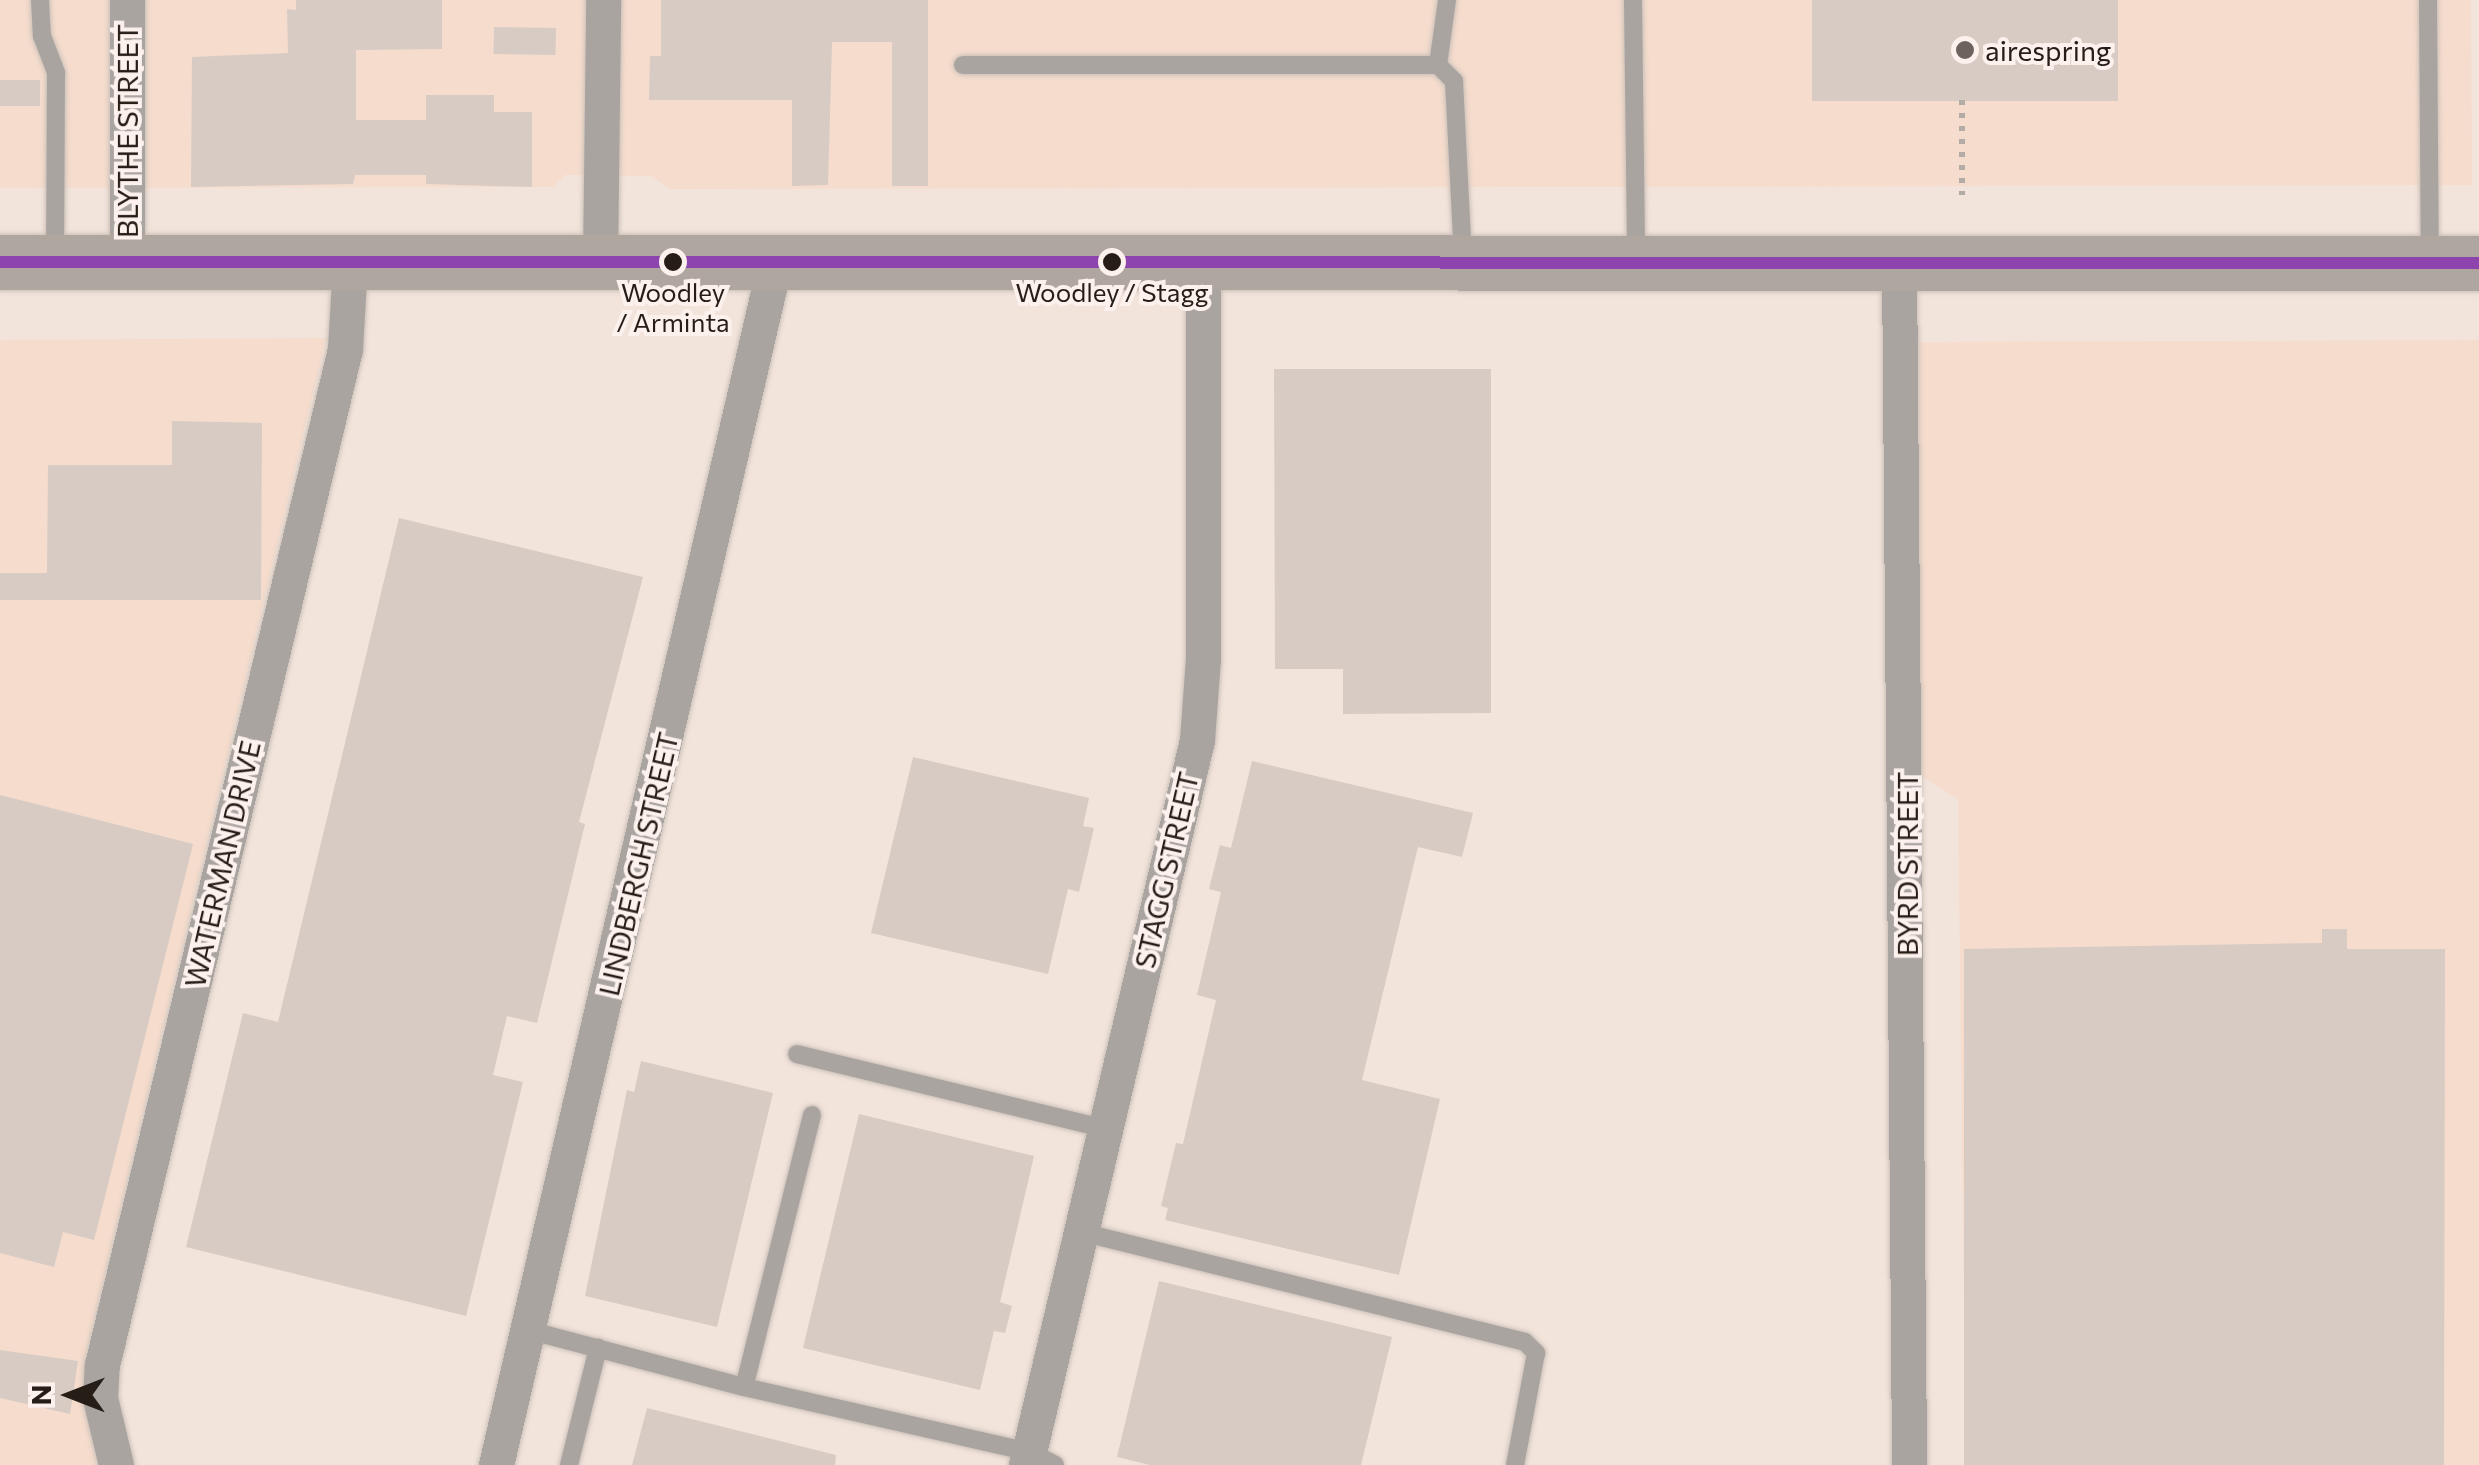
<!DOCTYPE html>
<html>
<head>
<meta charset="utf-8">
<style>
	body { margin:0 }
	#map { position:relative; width:2479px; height:1465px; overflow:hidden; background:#f2e4db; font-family:Commissioner,sans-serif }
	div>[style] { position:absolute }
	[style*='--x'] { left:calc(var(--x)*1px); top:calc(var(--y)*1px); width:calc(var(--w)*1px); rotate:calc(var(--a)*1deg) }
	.built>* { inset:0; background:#f5dccd }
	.building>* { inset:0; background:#d7cbc4; transform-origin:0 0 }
	.path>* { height:6px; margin-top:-3px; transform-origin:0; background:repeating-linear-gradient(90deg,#b3aba6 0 5px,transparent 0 13px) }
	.roads { filter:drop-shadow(0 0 2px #ccc1b9) drop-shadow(0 0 2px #ccc1b9) }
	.lane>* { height:18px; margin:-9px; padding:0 9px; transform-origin:9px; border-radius:9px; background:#aaa4a1 }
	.street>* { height:35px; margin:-17.5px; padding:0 17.5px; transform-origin:17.5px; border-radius:17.5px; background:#aaa4a1 }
	.primary>* { height:55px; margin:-27.5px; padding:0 27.5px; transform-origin:27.5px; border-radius:27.5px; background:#afa6a0 }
	.bus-1>* { height:12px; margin:-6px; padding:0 6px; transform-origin:6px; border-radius:6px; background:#8e44ad }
	.dots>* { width:28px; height:28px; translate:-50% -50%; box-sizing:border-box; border:5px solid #fcf1ec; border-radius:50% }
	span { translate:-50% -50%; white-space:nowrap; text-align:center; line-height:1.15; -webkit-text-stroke:8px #fcf1ec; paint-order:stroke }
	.bus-label { font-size:26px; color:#261d17 }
	.poi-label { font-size:28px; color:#261d17 }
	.left { translate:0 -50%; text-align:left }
	.street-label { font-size:28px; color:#261d17 }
	.north { position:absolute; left:20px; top:1345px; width:100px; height:100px; -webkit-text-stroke:8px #fcf1ec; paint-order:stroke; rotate:270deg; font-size:28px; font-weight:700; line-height:40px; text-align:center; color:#261d17 }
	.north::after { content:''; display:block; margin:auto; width:35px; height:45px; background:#261d17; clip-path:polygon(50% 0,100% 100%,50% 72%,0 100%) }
</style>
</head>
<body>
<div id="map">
	<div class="built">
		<i style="clip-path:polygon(0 0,2471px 0,2472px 185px,670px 189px,652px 176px,565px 175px,553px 187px,0 188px)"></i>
		<i style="clip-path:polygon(326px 338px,86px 1353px,84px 1397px,97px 1465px,0 1465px,0 340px)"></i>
		<i style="clip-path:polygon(2479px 340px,2479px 1465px,1966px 1465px,1958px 799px,1918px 774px,1919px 342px)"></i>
	</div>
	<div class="building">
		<i style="clip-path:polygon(296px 0,442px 0,442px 49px,356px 50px,356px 120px,426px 120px,426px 95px,494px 95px,494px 112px,532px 112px,532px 187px,426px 184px,426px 175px,355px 175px,353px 184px,191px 187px,192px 57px,288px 53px,287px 9px,296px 10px)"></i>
		<i style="clip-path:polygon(661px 0,928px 0,928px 186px,892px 186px,892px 42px,832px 42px,828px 185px,792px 186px,792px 100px,649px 100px,650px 56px,661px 56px)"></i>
		<i style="left:1812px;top:0;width:306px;height:101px"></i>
		<i style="left:494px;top:27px;width:62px;height:27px;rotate:1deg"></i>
		<i style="left:0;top:80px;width:40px;height:26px"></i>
		<i style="clip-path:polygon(1274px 369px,1491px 369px,1491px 713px,1343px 714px,1343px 669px,1275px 669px)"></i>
		<i style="clip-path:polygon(172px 421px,262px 423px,261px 600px,0 600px,0 573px,47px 573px,48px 465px,172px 465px)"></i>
		<i style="clip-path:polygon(399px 518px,643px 577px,579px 822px,585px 824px,537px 1023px,507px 1016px,493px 1075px,523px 1082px,466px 1316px,186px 1247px,243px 1013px,278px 1022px)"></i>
		<i style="clip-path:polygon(913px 757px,1089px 798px,1083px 826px,1094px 828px,1079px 892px,1068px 889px,1048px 974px,871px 933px)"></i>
		<i style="clip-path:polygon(1252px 761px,1473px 813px,1462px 857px,1418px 847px,1362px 1080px,1440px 1099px,1399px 1275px,1165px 1220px,1168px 1208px,1161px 1206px,1176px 1143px,1183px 1144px,1216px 1000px,1197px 995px,1221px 892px,1209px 889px,1220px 845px,1231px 848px)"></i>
		<i style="clip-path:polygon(0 795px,193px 844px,94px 1240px,63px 1232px,54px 1267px,0 1253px)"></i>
		<i style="clip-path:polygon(2322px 929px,2347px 929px,2347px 949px,2445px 949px,2444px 1465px,1964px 1465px,1964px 949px,2322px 943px)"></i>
		<i style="clip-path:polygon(641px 1061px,773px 1093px,717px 1327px,585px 1296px,627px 1090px,634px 1092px)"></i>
		<i style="clip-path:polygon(859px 1114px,1034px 1156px,1000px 1302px,1012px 1306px,1005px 1333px,994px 1331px,980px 1390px,803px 1348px)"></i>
		<i style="clip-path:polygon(1159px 1281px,1392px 1337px,1361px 1465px,1150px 1465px,1117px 1457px)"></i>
		<i style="clip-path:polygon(0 1350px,78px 1361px,70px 1414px,0 1398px)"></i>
		<i style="clip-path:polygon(647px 1408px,836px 1455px,835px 1465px,632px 1465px)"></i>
	</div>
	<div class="path">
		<i style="--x:1962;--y:100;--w:95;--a:90"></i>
	</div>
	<div class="roads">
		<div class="lane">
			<i style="--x:40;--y:0;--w:36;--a:87"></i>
			<i style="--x:42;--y:36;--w:40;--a:69"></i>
			<i style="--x:56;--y:73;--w:184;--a:90.3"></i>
			<i style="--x:1633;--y:0;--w:257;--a:89.3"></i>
			<i style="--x:2428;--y:0;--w:257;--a:89.6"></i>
			<i style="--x:963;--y:65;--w:475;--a:0"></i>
			<i style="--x:1438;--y:65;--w:23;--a:45"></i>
			<i style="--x:1454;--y:81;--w:176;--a:87.1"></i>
			<i style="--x:1438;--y:65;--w:66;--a:-82.1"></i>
			<i style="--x:797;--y:1054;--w:318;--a:13.6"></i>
			<i style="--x:812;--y:1115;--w:280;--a:104"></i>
			<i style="--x:744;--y:1387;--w:293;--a:12.8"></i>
			<i style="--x:1030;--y:1452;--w:28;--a:27"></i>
			<i style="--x:1081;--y:1232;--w:457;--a:13.9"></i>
			<i style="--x:1525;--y:1342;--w:16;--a:45"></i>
			<i style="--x:1536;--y:1353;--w:114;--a:100.6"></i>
			<i style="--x:528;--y:1330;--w:223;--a:14.8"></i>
			<i style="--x:569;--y:1465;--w:121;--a:-76.1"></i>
		</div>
		<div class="street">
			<i style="--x:127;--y:0;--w:262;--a:90"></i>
			<i style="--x:600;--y:263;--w:263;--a:-89.3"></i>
			<i style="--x:1899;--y:263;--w:1202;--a:89.52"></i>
			<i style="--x:116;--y:1465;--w:69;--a:-103.4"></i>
			<i style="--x:100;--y:1398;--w:33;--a:-87"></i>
			<i style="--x:102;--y:1365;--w:1045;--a:-76.55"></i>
			<i style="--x:345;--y:349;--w:86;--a:-86.7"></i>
			<i style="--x:496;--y:1465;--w:1235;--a:-76.94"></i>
			<i style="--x:1026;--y:1465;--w:745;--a:-76.73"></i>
			<i style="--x:1197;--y:740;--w:81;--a:-85.8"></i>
			<i style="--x:1203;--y:659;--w:396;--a:-90"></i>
		</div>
		<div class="primary">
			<i style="--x:0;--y:262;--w:2479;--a:0.02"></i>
		</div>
	</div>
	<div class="bus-1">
		<i style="--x:0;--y:262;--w:2479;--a:0.02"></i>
	</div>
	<div class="dots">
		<i style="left:1965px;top:50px;background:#6d635c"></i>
		<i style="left:673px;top:262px;background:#261d17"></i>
		<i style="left:1112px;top:262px;background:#261d17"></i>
	</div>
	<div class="bus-label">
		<span style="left:673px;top:307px">Woodley<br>/ Arminta</span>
		<span style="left:1112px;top:292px">Woodley / Stagg</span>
	</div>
	<div class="poi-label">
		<span class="left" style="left:1985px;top:50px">airespring</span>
	</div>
	<div class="street-label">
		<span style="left:127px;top:131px;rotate:-90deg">BLYTHE STREET</span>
		<span style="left:222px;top:864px;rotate:-77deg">WATERMAN DRIVE</span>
		<span style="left:638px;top:864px;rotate:-77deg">LINDBERGH STREET</span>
		<span style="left:1907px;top:864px;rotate:-90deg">BYRD STREET</span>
		<span style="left:1166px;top:870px;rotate:-77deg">STAGG STREET</span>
	</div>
	<div class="north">N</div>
</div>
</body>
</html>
